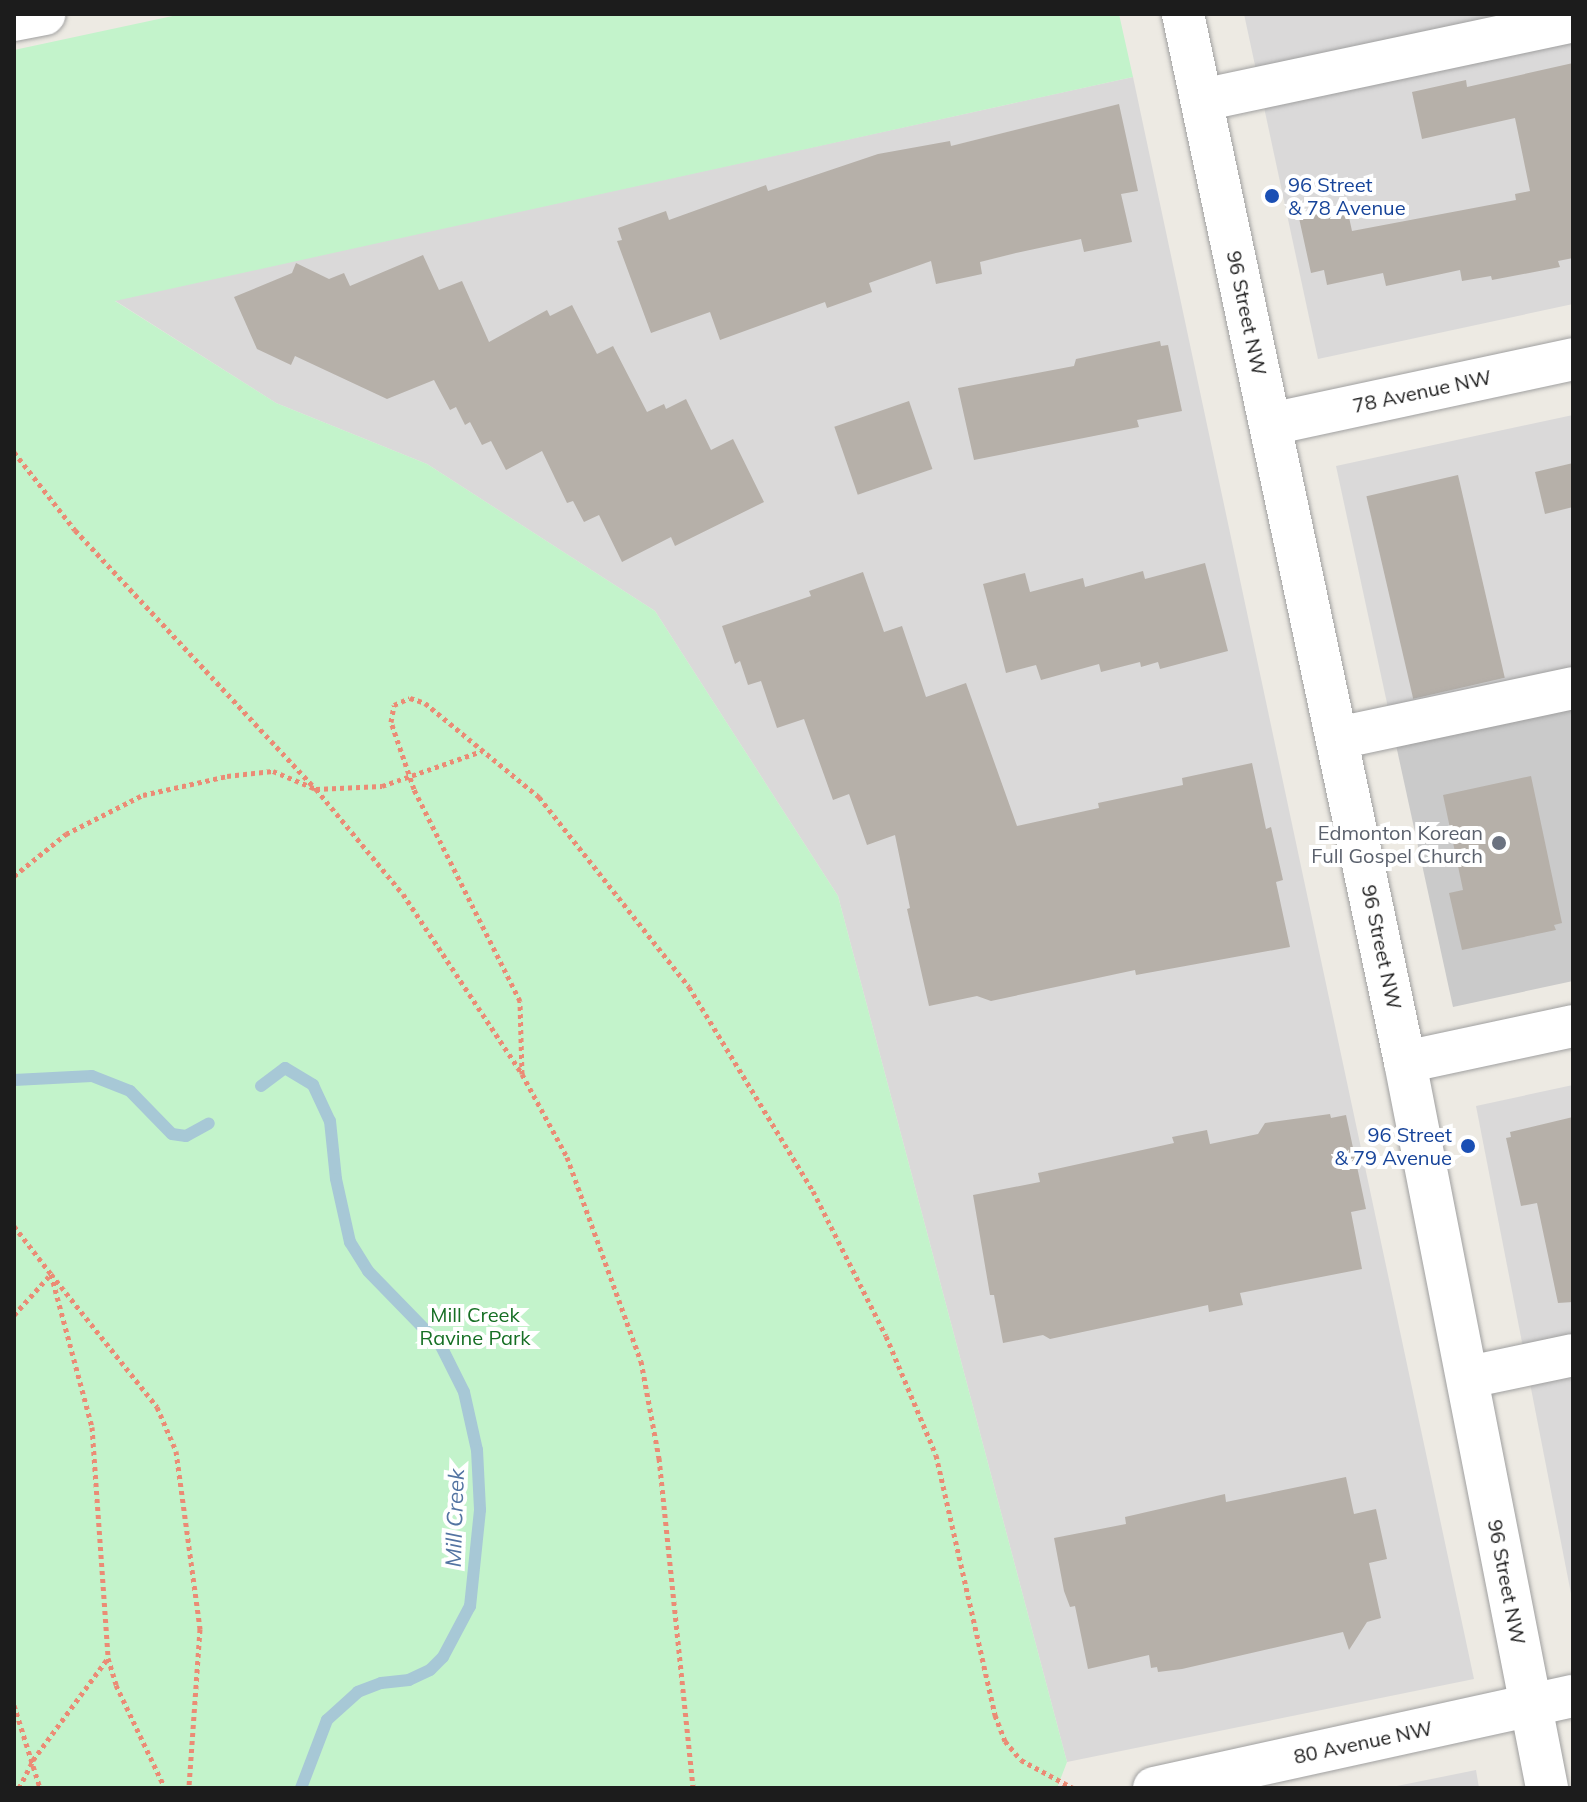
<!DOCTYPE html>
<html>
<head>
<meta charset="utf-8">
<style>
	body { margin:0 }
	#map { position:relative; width:1587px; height:1802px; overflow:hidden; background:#edeae3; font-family:Mulish,sans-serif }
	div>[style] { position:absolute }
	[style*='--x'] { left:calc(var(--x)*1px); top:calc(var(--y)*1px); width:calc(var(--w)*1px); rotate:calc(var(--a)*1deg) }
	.residential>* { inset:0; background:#dad9d9 }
	.religious>* { inset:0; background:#cacaca }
	.park>* { inset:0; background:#c3f3cb }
	.stream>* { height:12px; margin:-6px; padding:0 6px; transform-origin:6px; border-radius:6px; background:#a7c8d6 }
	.building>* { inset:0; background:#b6b0a9; transform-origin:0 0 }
	.path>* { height:5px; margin-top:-2.5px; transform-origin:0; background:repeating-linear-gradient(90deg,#eb8b75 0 4px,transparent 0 8px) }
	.roads { filter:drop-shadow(0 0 2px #a0a0a0) drop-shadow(0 0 2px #a0a0a0) }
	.minor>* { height:42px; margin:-21px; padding:0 21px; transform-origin:21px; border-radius:21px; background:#fff }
	.dots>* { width:22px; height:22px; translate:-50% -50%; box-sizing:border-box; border:4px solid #fff; border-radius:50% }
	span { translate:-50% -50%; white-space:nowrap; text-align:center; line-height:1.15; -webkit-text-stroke:8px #fff; paint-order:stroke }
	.transit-label { font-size:20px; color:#164399 }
	.left { translate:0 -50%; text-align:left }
	.right { translate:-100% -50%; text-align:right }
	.street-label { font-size:20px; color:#1c1c1c }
	.worship-label { font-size:20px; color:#5b616d }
	.park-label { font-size:20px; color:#166f24 }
	.water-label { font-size:22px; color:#5374a2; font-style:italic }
	.frame { position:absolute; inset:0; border:16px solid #1c1c1c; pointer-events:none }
</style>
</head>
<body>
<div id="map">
	<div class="residential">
		<i style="clip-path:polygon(1244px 14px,1573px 14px,1573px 304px,1318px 359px)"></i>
		<i style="clip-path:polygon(1133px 77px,1474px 1679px,1067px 1762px,838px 896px,655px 611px,427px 464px,276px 403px,114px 300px)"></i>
		<i style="clip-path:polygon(1573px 415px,1573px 707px,1396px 745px,1336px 466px)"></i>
		<i style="clip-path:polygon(1573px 1085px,1573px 1604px,1476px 1106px)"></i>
		<i style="clip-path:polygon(1476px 1770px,1479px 1788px,1387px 1788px)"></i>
	</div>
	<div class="religious">
		<i style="clip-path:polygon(1573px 707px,1573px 981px,1453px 1007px,1396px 745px)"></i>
	</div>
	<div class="park">
		<i style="clip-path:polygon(182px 14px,1119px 14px,1133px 77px,115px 301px,276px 403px,427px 464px,655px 611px,838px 896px,1067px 1762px,1057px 1788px,14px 1788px,14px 50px)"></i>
	</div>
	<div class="stream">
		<i style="--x:14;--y:1080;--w:78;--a:-2.9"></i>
		<i style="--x:92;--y:1076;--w:41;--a:21.5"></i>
		<i style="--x:130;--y:1091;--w:60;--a:45.7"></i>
		<i style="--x:172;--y:1134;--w:14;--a:8"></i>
		<i style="--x:186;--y:1136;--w:26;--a:-29"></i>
		<i style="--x:261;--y:1086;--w:30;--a:-37"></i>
		<i style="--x:285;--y:1068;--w:33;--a:31"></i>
		<i style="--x:313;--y:1085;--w:40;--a:65"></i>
		<i style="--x:330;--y:1121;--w:58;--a:84.1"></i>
		<i style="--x:336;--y:1179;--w:65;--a:77.5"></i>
		<i style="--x:350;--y:1242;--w:34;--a:58"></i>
		<i style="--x:368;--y:1271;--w:105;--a:45.8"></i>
		<i style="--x:441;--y:1346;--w:51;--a:63.4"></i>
		<i style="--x:464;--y:1392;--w:59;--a:77.4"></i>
		<i style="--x:477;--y:1450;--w:60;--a:87.1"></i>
		<i style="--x:480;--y:1510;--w:97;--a:95.9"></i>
		<i style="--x:470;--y:1606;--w:58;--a:117.9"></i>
		<i style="--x:443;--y:1657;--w:18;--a:135"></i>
		<i style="--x:430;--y:1670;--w:23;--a:155"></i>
		<i style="--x:409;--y:1680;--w:28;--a:174"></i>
		<i style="--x:381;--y:1683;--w:25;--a:159"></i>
		<i style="--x:358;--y:1692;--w:42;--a:137.9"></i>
		<i style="--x:327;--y:1720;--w:73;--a:110.9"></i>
	</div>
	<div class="building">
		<i style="clip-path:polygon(1573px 63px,1573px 258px,1558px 261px,1560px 267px,1492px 280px,1491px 276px,1462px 281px,1460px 270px,1386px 286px,1383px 273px,1327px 285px,1324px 270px,1311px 273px,1299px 218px,1347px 208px,1352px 231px,1516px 200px,1515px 194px,1530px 191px,1515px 118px,1422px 139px,1412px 92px,1466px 80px,1467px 87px)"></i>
		<i style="clip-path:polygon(1119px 104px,1138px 191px,1121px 194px,1132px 242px,1084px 252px,1081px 239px,1016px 253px,980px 262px,982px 274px,936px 284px,931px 261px,869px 283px,872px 292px,827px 308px,825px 302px,720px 340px,710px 312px,651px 333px,617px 241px,622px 240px,618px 228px,666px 211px,669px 220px,766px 185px,768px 191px,878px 154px,950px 141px,951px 146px)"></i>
		<i style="clip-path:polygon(423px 255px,439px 290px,462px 281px,489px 342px,547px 310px,550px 316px,572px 305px,597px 354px,613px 346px,647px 412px,664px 404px,666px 409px,686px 399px,711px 450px,733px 439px,764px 502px,675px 546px,671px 537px,622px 562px,599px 515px,584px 522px,573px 501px,567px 503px,542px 451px,506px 470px,491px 441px,482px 445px,470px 422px,465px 425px,456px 407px,450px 410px,434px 380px,387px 399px,295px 356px,291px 365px,257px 349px,234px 297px,292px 273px,296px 263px,329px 279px,344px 273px,350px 286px)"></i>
		<i style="clip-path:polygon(1160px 341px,1161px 346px,1168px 345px,1182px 411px,1137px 420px,1139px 427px,974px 460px,958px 388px,1074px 366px,1076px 359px)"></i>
		<i style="left:909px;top:401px;width:72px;height:79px;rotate:71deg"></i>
		<i style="clip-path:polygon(1573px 463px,1573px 507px,1545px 514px,1535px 472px)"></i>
		<i style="left:1458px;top:475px;width:208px;height:94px;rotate:77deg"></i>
		<i style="clip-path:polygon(1205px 563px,1228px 651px,1160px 669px,1158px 662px,1141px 667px,1140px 662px,1101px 672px,1099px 664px,1041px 680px,1036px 665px,1006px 673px,983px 584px,1025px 573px,1030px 592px,1083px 578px,1085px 587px,1143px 571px,1145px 579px)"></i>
		<i style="clip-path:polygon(863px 572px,884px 632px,902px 626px,926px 697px,966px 683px,1017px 826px,1099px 808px,1098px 803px,1183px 785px,1182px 778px,1252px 763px,1266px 829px,1271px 827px,1283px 880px,1276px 882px,1290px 947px,1136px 975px,1135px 970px,991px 1001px,977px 996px,929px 1006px,907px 909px,910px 908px,895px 835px,867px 845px,849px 794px,833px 800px,804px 719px,777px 728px,761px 681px,748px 685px,740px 661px,735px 664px,722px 626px,811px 596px,809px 591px)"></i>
		<i style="clip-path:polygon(1531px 776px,1562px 923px,1554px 925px,1556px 930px,1462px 950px,1449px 893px,1463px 890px,1443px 795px)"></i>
		<i style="clip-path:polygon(1330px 1114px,1331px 1118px,1346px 1115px,1355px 1157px,1366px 1209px,1351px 1212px,1362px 1269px,1240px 1293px,1243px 1305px,1209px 1312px,1208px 1305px,1050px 1339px,1043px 1335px,1003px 1343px,994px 1295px,990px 1295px,973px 1195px,1040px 1182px,1038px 1173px,1174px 1143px,1172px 1137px,1207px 1130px,1210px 1144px,1258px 1134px,1265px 1123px)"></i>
		<i style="clip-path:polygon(1573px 1117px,1573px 1302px,1558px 1303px,1537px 1203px,1521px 1206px,1506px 1138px,1511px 1137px,1510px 1132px)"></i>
		<i style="clip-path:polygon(1346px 1477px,1354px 1514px,1376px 1509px,1387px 1559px,1369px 1563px,1381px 1618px,1367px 1622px,1349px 1650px,1343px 1632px,1182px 1669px,1158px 1672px,1157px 1667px,1151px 1668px,1149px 1655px,1088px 1669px,1075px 1606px,1070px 1607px,1064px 1591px,1054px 1538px,1126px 1524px,1125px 1517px,1225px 1494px,1226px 1502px)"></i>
	</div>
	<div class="path">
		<i style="--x:14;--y:452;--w:99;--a:52"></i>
		<i style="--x:75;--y:530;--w:354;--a:47.1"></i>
		<i style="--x:316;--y:789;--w:136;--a:50.4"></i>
		<i style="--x:403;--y:894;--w:216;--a:56.5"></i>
		<i style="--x:522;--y:1074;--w:94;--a:61.5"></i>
		<i style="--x:567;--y:1157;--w:217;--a:70.1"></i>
		<i style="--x:641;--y:1361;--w:99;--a:79.5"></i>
		<i style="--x:659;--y:1458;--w:332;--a:84.1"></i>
		<i style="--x:14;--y:876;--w:67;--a:-38.9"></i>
		<i style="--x:66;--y:834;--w:86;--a:-26.9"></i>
		<i style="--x:143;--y:795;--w:86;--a:-12.7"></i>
		<i style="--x:227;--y:776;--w:46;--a:-6.2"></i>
		<i style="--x:273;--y:771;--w:47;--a:22.7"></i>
		<i style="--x:316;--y:789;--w:66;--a:-2.6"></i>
		<i style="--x:382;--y:786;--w:106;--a:-19.3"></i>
		<i style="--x:522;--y:1074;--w:73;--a:-91.6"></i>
		<i style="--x:520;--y:1001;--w:237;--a:-116.6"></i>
		<i style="--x:414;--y:789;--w:71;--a:-108.9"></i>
		<i style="--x:391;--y:722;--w:17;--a:-80"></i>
		<i style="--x:394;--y:705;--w:17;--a:-24"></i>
		<i style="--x:410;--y:698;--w:16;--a:18"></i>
		<i style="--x:425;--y:703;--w:148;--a:39.5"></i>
		<i style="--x:539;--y:797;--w:242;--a:51.7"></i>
		<i style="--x:689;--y:987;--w:239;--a:58.7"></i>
		<i style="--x:813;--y:1191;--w:162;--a:63.3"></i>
		<i style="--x:886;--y:1336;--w:129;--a:67.2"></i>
		<i style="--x:936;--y:1455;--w:267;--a:77.2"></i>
		<i style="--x:995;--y:1715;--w:28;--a:69"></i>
		<i style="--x:1005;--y:1741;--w:25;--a:50"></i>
		<i style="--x:1021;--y:1760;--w:59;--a:28.3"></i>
		<i style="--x:14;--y:1226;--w:61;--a:52.4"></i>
		<i style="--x:51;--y:1274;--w:158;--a:75"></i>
		<i style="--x:92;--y:1427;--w:232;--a:86"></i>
		<i style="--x:108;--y:1658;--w:28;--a:73"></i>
		<i style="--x:116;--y:1685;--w:114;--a:64.6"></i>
		<i style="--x:14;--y:1315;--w:55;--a:-47.9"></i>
		<i style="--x:51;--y:1274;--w:170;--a:51.4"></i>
		<i style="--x:157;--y:1407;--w:48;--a:66.6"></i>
		<i style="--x:176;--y:1451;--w:180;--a:82.3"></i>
		<i style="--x:200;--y:1629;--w:159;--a:94"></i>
		<i style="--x:14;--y:1705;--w:87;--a:72.6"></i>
		<i style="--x:19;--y:1788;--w:31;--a:-63"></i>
		<i style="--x:33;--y:1760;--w:127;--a:-53.7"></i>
	</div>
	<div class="roads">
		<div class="minor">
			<i style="--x:1183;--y:14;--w:1071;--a:78.04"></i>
			<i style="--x:1405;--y:1062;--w:740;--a:78.93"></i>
			<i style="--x:14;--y:20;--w:31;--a:-11"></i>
			<i style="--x:1202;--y:100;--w:379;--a:-12"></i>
			<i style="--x:1271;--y:424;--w:309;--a:-12.1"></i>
			<i style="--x:1338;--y:738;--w:240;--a:-12"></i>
			<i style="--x:1405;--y:1062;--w:172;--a:-12.1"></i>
			<i style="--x:1469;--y:1377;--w:106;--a:-11.9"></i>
			<i style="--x:1154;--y:1788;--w:429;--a:-12.4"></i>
		</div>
	</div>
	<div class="dots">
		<i style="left:1272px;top:196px;background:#1a4fb4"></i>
		<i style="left:1499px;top:843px;background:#6b7280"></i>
		<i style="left:1468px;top:1146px;background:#1a4fb4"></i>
	</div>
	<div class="transit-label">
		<span class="left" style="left:1288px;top:196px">96 Street<br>&amp; 78 Avenue</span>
		<span class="right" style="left:1452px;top:1146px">96 Street<br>&amp; 79 Avenue</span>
	</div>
	<div class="street-label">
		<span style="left:1247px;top:313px;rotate:78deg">96 Street NW</span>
		<span style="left:1422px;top:391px;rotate:-12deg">78 Avenue NW</span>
		<span style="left:1382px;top:947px;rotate:78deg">96 Street NW</span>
		<span style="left:1507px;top:1582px;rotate:79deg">96 Street NW</span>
		<span style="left:1363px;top:1742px;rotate:-12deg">80 Avenue NW</span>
	</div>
	<div class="worship-label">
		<span class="right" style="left:1483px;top:844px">Edmonton Korean<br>Full Gospel Church</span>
	</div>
	<div class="park-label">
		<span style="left:475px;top:1326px">Mill Creek<br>Ravine Park</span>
	</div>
	<div class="water-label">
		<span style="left:455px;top:1518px;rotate:-88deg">Mill Creek</span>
	</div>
	<div class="frame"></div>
</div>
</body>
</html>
